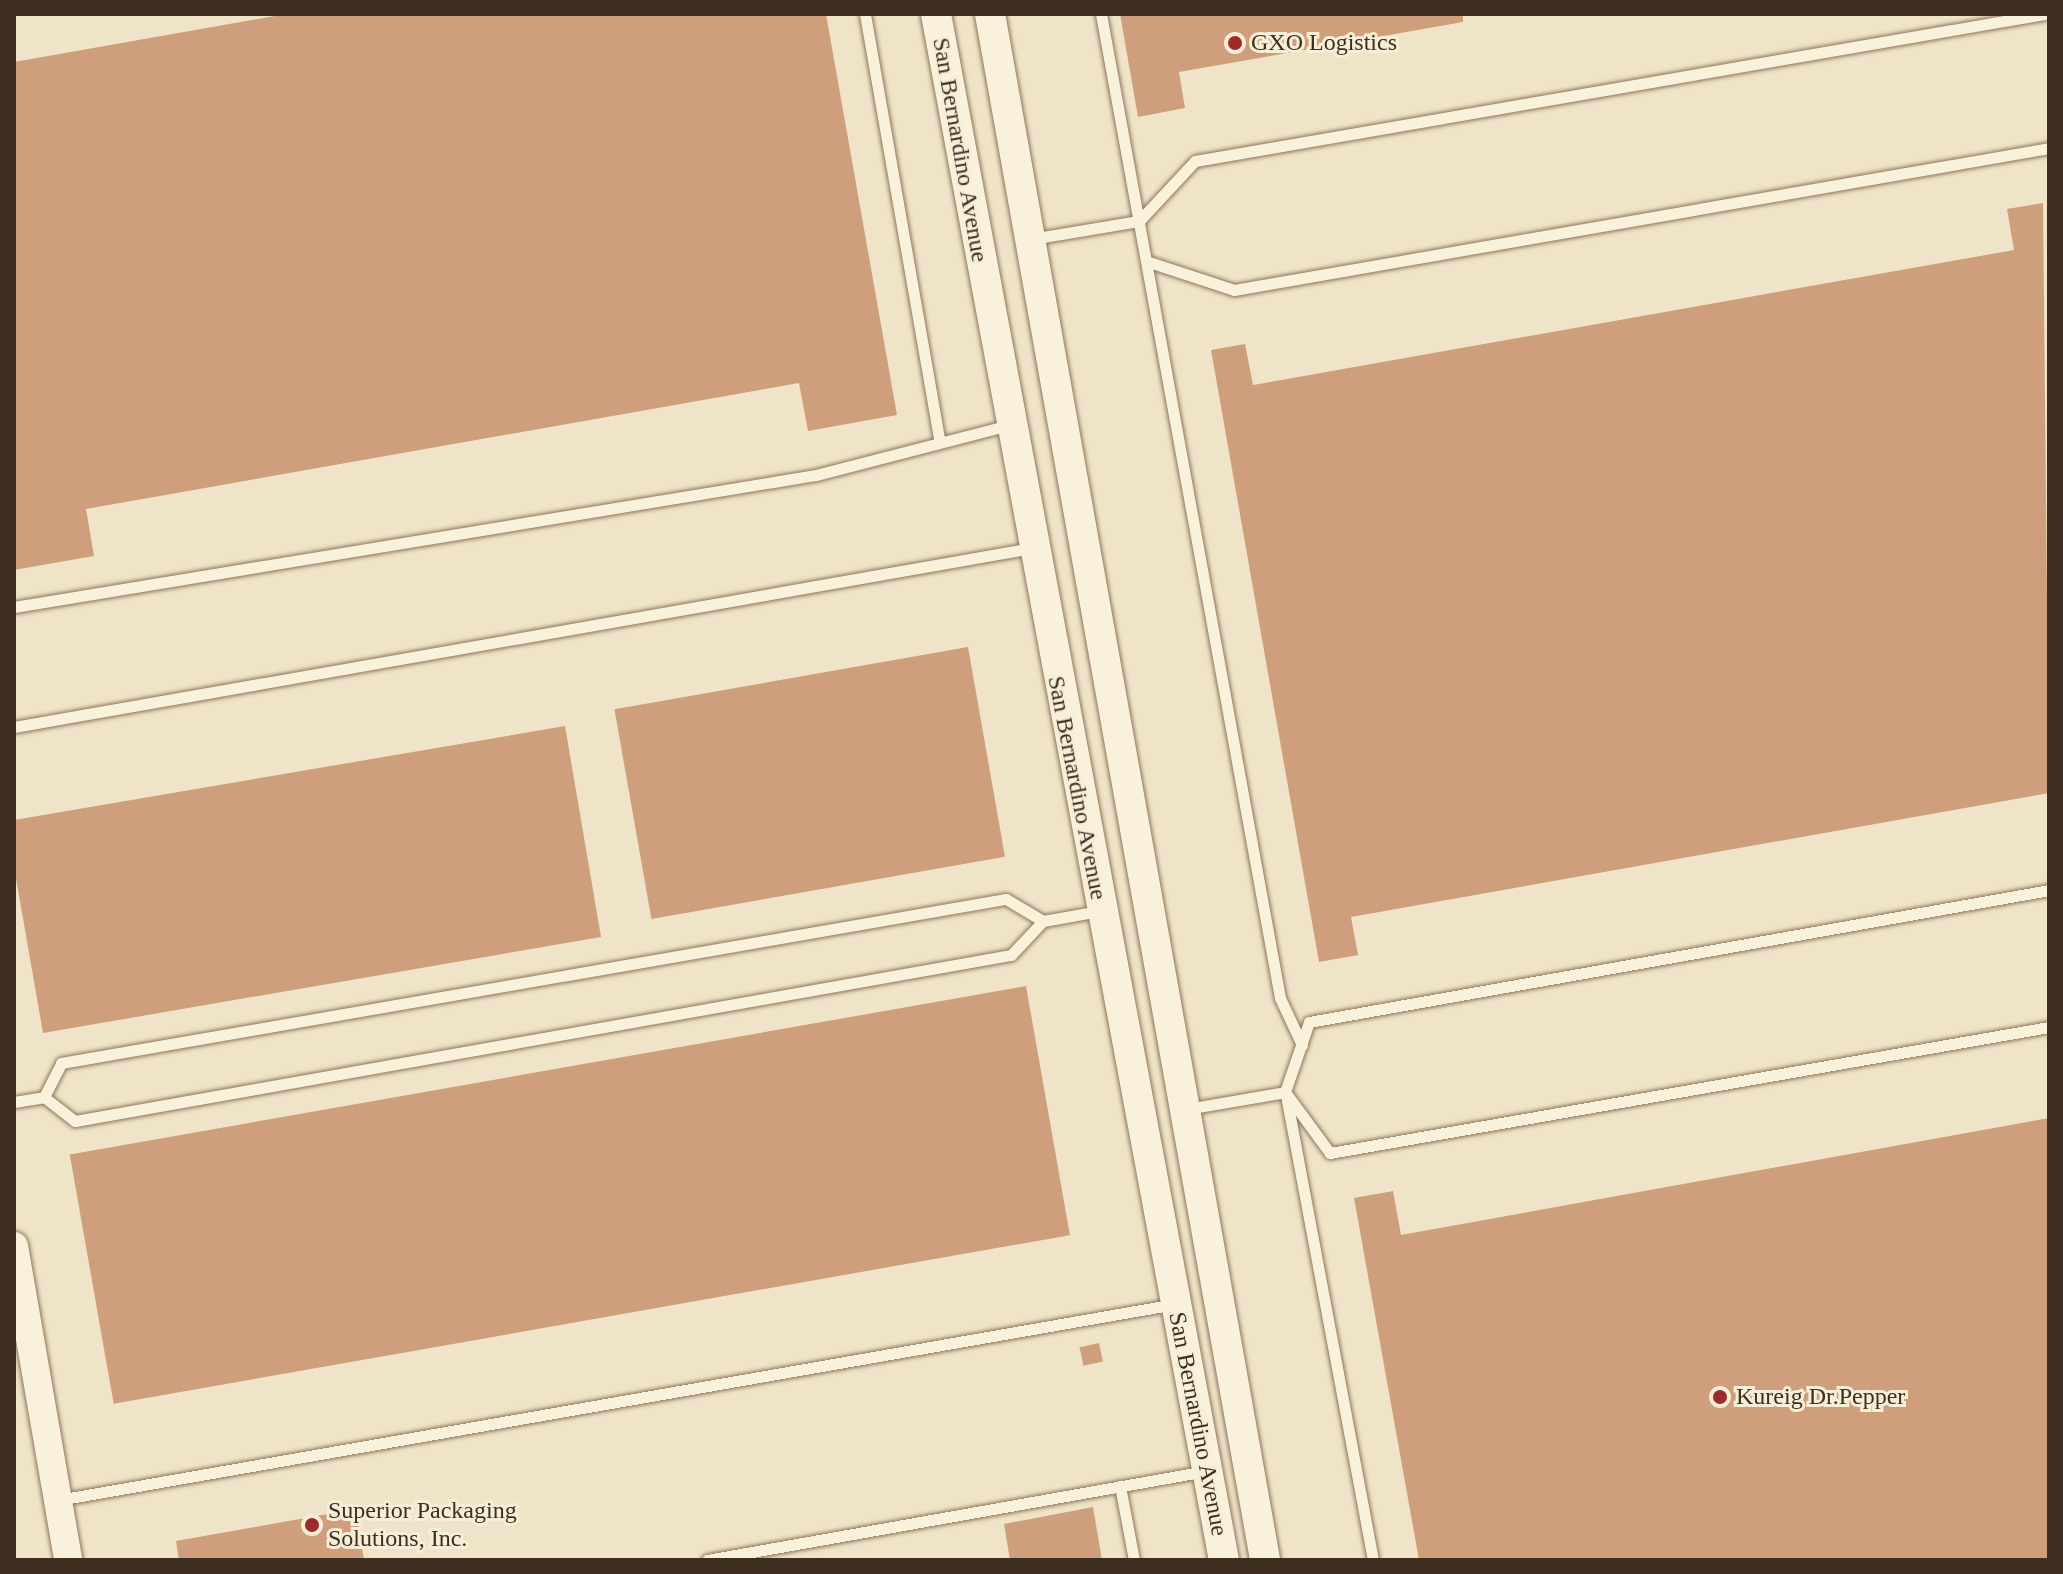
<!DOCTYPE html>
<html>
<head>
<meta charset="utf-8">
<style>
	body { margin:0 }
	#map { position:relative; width:2063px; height:1574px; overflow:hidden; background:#f0e4c8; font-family:"Times New Roman",serif }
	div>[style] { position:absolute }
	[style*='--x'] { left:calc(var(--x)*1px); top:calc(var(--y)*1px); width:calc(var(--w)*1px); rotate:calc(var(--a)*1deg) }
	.building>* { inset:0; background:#cf9f7d; transform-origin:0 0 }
	.roads { filter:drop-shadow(0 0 2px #8d765c) drop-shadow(0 0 2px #8d765c) }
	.service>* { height:11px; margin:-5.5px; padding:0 5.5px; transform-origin:5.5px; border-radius:5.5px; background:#faf1dc }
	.tertiary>* { height:28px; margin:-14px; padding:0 14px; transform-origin:14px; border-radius:14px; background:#faf1dc }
	.secondary>* { height:30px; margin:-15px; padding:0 15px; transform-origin:15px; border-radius:15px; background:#faf1dc }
	.dots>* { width:22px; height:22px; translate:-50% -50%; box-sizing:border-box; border:4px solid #f7eed8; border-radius:50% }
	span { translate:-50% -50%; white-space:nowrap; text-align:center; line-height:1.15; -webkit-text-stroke:6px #f7eed8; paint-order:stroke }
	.poi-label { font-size:24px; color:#3d2e20 }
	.left { translate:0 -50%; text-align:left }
	.street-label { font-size:24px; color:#3d2e20 }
	.frame { position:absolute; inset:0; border:16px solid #3d2e20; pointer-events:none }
</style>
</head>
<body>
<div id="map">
	<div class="building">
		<i style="clip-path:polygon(286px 14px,826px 14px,897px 415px,808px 431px,799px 383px,86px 509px,94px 556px,14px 570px,14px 62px)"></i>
		<i style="clip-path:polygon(1120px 14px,1463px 14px,1463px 22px,1179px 72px,1185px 108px,1138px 117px)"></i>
		<i style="clip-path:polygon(2043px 203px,2049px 793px,1351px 917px,1358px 955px,1319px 962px,1211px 350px,1245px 344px,1253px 385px,2014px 250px,2007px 209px)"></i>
		<i style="left:968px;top:647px;width:213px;height:359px;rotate:80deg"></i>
		<i style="clip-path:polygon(565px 726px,601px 937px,43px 1033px,14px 867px,14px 820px)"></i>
		<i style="left:1026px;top:986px;width:253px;height:971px;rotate:80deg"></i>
		<i style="clip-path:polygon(2049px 1118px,2049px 1560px,1419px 1560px,1354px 1198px,1393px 1191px,1401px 1235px)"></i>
		<i style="left:1099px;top:1343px;width:19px;height:20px;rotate:78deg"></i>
		<i style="clip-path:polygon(1093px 1507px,1102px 1560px,1010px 1560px,1004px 1524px)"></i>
		<i style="clip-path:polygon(356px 1509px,364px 1560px,179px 1560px,176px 1541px)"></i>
	</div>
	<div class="roads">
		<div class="service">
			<i style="--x:865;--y:14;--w:431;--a:80.1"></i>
			<i style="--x:1101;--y:14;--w:1000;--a:79.69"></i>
			<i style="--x:1280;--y:998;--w:52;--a:64.9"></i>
			<i style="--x:1031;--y:239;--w:109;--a:-9.5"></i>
			<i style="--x:1139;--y:221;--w:82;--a:-47"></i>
			<i style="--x:1195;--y:161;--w:862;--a:-9.82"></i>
			<i style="--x:1149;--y:262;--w:89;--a:18.2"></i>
			<i style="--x:1234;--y:290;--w:827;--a:-9.88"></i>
			<i style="--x:14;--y:607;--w:813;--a:-9.35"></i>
			<i style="--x:816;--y:475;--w:200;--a:-14.5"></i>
			<i style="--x:14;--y:727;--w:1034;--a:-9.97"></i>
			<i style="--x:1288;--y:1096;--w:71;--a:53.6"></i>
			<i style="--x:1330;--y:1153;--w:730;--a:-9.94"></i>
			<i style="--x:44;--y:1097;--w:39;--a:38"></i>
			<i style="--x:75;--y:1121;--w:951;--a:-10.06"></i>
			<i style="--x:1011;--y:955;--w:47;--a:-46.7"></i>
			<i style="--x:14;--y:1102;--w:30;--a:-9"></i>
			<i style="--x:44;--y:1097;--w:38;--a:-63"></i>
			<i style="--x:61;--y:1063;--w:959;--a:-9.85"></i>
			<i style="--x:1006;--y:899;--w:43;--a:30.7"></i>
			<i style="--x:1043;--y:921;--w:58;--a:-10"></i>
			<i style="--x:1187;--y:1109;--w:99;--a:-9.8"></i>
			<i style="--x:1120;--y:1486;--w:75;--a:79.3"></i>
			<i style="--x:58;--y:1500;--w:1134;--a:-9.95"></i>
			<i style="--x:707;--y:1560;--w:507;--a:-10.11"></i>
			<i style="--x:1373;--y:1560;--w:476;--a:-100.6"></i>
			<i style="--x:1285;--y:1092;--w:74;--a:-71.1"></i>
			<i style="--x:1309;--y:1022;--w:752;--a:-10.11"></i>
		</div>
		<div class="tertiary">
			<i style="--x:14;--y:1246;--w:319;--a:80.2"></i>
		</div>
		<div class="secondary">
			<i style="--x:936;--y:14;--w:1573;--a:79.45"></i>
			<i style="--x:990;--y:14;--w:1570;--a:79.91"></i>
		</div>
	</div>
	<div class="dots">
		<i style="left:1235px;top:43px;background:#9e2a2b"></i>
		<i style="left:1720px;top:1397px;background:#9e2a2b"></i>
		<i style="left:312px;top:1525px;background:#9e2a2b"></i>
	</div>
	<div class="poi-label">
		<span class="left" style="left:1251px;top:43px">GXO Logistics</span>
		<span class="left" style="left:1736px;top:1397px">Kureig Dr.Pepper</span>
		<span class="left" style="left:328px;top:1525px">Superior Packaging<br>Solutions, Inc.</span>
	</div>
	<div class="street-label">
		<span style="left:960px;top:150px;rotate:80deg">San Bernardino Avenue</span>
		<span style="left:1077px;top:788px;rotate:79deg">San Bernardino Avenue</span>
		<span style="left:1198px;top:1424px;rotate:79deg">San Bernardino Avenue</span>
	</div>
	<div class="frame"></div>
</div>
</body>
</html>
